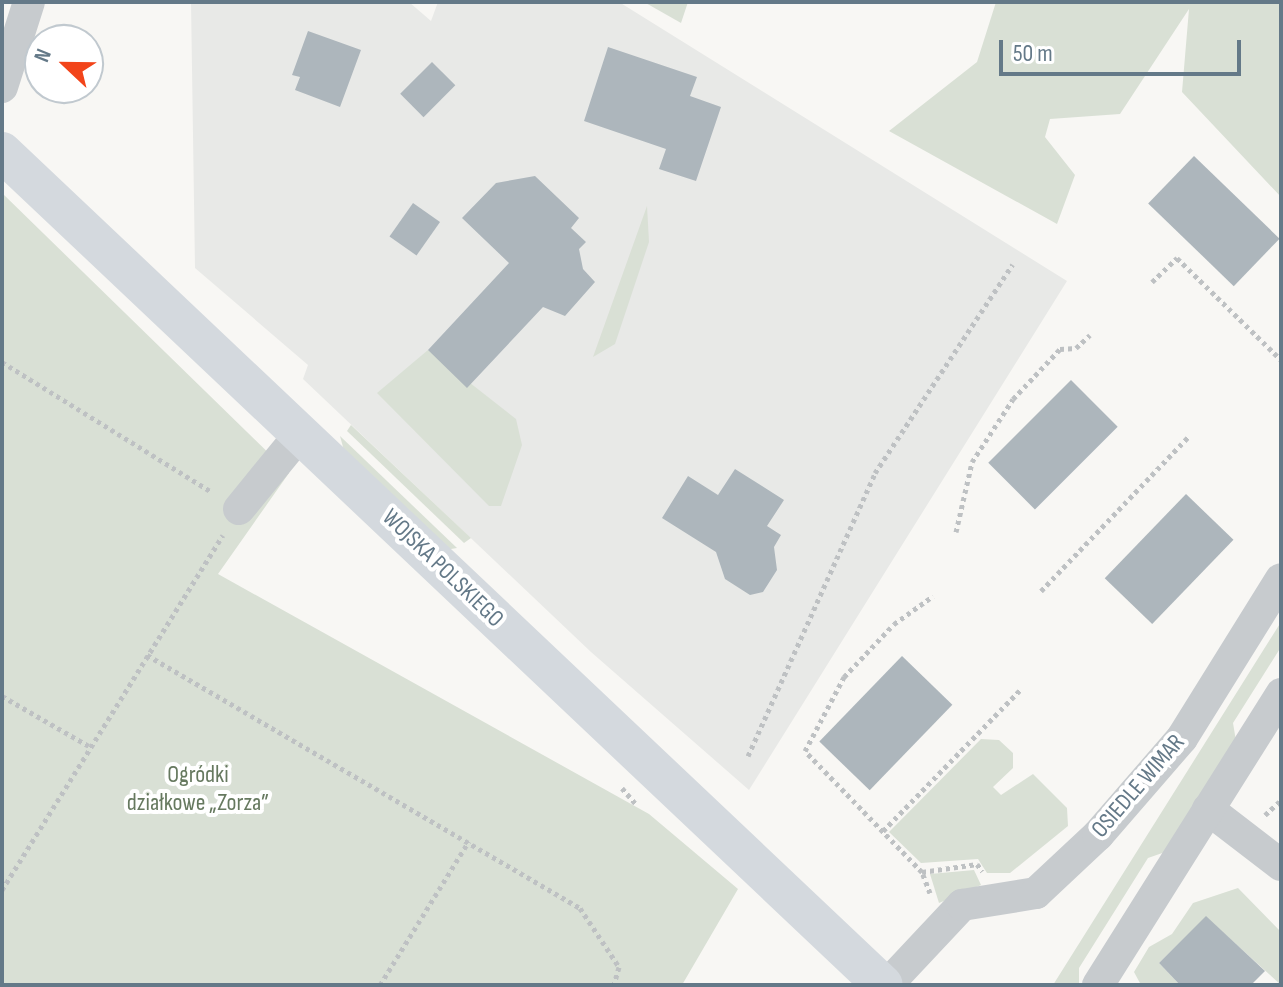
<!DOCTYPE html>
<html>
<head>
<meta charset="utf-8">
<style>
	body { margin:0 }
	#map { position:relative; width:1283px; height:987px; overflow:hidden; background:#f8f7f4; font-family:"Sofia Sans Condensed",sans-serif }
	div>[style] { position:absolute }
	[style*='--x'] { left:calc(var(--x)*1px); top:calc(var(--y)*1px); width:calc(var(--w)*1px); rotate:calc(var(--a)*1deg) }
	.built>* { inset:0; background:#e8e9e7 }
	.green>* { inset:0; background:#d9e0d5 }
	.building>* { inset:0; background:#adb6bc; transform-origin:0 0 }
	.path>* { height:5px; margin-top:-2.5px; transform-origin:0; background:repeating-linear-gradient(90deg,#bec1c3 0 4px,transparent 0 8px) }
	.minor>* { height:32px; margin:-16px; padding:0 16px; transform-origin:16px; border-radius:16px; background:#c7cbce }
	.major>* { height:40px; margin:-20px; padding:0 20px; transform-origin:20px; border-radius:20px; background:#d4d9de }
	span { translate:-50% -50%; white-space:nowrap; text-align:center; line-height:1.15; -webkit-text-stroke:8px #fff; paint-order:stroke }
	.street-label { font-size:24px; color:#647988 }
	.park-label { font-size:24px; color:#66795f }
	.frame { position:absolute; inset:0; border:4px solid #647988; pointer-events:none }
	.north { position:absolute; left:24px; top:24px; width:80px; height:80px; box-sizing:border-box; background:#fff; border:2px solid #c1c9cf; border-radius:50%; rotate:292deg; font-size:22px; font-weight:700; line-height:32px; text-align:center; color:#647988 }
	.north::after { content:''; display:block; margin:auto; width:28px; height:36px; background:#f2441a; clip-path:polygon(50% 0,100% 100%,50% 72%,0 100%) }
	.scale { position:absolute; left:999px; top:40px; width:242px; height:36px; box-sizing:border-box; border:4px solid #647988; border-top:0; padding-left:10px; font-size:24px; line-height:28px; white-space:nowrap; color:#647988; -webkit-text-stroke:6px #fff; paint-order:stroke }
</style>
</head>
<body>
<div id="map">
	<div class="built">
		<i style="clip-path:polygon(191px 2px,409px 2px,431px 21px,438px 2px,619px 2px,1067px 281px,749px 790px,591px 652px,303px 379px,308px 365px,195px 268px)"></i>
	</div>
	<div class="green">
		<i style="clip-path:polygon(644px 2px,688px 2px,681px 23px)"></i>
		<i style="clip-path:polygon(996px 2px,1281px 2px,1281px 197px,1182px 92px,1189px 9px,1120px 114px,1050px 119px,1045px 137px,1075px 175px,1057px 224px,889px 131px,977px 62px)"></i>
		<i style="clip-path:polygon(2px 193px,289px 473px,218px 574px,649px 814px,738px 889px,682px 985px,2px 985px)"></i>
		<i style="clip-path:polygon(647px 206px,649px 242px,615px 344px,593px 357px)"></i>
		<i style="clip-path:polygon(428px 350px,516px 419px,522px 445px,501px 506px,489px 506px,377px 393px)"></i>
		<i style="clip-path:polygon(351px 425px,471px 538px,464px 543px,347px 431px)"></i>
		<i style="clip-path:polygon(340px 436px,457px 548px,445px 550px,346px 458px)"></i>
		<i style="clip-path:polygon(1281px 622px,1281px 647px,1233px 723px,1236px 741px,1168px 851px,1148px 858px,1079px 968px,1079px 985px,1053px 985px)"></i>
		<i style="clip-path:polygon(981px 739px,999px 740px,1013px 753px,1013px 768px,993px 787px,1001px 795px,1033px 774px,1067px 808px,1068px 826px,1010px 873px,987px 873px,978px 859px,921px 863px,889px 832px)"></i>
		<i style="clip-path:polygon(974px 870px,981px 885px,939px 903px,930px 874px)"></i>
		<i style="clip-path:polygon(1238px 888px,1281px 932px,1281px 985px,1206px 917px,1159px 963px,1180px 985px,1141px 985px,1134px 972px,1149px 947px,1172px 934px,1193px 903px)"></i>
	</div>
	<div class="building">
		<i style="clip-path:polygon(308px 31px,361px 50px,340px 107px,295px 90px,300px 77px,292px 75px)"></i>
		<i style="clip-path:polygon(608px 47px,697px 77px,690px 96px,721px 107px,696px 181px,659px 169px,666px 149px,584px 121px)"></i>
		<i style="left:432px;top:62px;width:33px;height:45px;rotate:45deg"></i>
		<i style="left:1194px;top:156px;width:119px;height:66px;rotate:44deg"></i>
		<i style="clip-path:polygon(535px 176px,579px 218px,571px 228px,586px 242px,579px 249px,583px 269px,595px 282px,565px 316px,543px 307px,467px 388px,428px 350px,509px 263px,462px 218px,496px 183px)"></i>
		<i style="left:413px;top:203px;width:33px;height:41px;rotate:35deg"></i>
		<i style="left:1071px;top:380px;width:66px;height:117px;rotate:45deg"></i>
		<i style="clip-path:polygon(735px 469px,784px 500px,767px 526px,781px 535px,774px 547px,777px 570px,763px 592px,750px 595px,725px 579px,716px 552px,662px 518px,688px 476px,718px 495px)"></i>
		<i style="left:1186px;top:494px;width:66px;height:117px;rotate:44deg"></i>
		<i style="left:902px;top:656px;width:70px;height:119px;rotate:44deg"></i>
		<i style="clip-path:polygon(1206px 916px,1265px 971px,1251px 985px,1180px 985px,1159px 963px)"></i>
	</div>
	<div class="path">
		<i style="--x:1152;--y:282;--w:35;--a:-44"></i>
		<i style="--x:1177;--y:258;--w:146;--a:44.4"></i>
		<i style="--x:2;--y:362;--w:247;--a:31.8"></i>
		<i style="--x:956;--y:532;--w:72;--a:-77.1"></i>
		<i style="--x:972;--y:462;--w:75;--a:-56.9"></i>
		<i style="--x:1013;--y:399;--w:69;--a:-46.8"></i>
		<i style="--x:1060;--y:349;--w:16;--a:-4"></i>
		<i style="--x:1076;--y:348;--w:19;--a:-43"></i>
		<i style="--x:1041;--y:591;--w:214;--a:-46.3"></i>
		<i style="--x:147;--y:655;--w:501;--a:30.3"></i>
		<i style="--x:580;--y:908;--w:71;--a:56.5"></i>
		<i style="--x:619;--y:967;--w:19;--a:106"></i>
		<i style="--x:2;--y:696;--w:100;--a:29.9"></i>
		<i style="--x:748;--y:756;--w:310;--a:-65.8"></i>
		<i style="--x:875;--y:473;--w:250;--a:-56.6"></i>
		<i style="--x:622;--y:788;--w:20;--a:49"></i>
		<i style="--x:1265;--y:815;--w:22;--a:-43"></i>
		<i style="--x:883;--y:831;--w:198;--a:-45.8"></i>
		<i style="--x:922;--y:872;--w:56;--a:-8.3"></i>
		<i style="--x:977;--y:864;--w:9;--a:54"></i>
		<i style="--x:2;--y:890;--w:418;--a:-58.1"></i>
		<i style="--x:930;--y:893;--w:22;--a:-111"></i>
		<i style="--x:922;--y:872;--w:168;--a:-134"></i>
		<i style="--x:805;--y:751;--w:84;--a:-62.2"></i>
		<i style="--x:844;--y:677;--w:73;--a:-46.7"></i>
		<i style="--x:894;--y:624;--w:48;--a:-35.7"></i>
		<i style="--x:380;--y:985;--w:169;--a:-58.3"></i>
	</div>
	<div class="minor">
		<i style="--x:2;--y:87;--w:89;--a:-72.4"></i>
		<i style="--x:239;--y:509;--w:98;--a:-50.8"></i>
		<i style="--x:1208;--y:809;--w:92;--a:37.5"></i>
		<i style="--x:887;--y:985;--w:110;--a:-46.8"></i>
		<i style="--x:962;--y:905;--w:75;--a:-9.2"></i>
		<i style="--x:1036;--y:893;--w:85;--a:-43.1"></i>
		<i style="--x:1098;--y:835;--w:128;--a:-49.1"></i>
		<i style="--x:1182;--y:738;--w:187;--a:-58.1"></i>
		<i style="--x:1098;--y:985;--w:344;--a:-57.8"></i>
	</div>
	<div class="major">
		<i style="--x:2;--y:152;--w:1212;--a:43.4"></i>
	</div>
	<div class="street-label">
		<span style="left:443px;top:568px;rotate:44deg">WOJSKA POLSKIEGO</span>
		<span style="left:1138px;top:786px;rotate:-49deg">OSIEDLE WIMAR</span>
	</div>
	<div class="park-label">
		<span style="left:198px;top:789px">Ogródki<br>działkowe „Zorza”</span>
	</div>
	<div class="frame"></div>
	<div class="north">N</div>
	<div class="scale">50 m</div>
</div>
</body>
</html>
